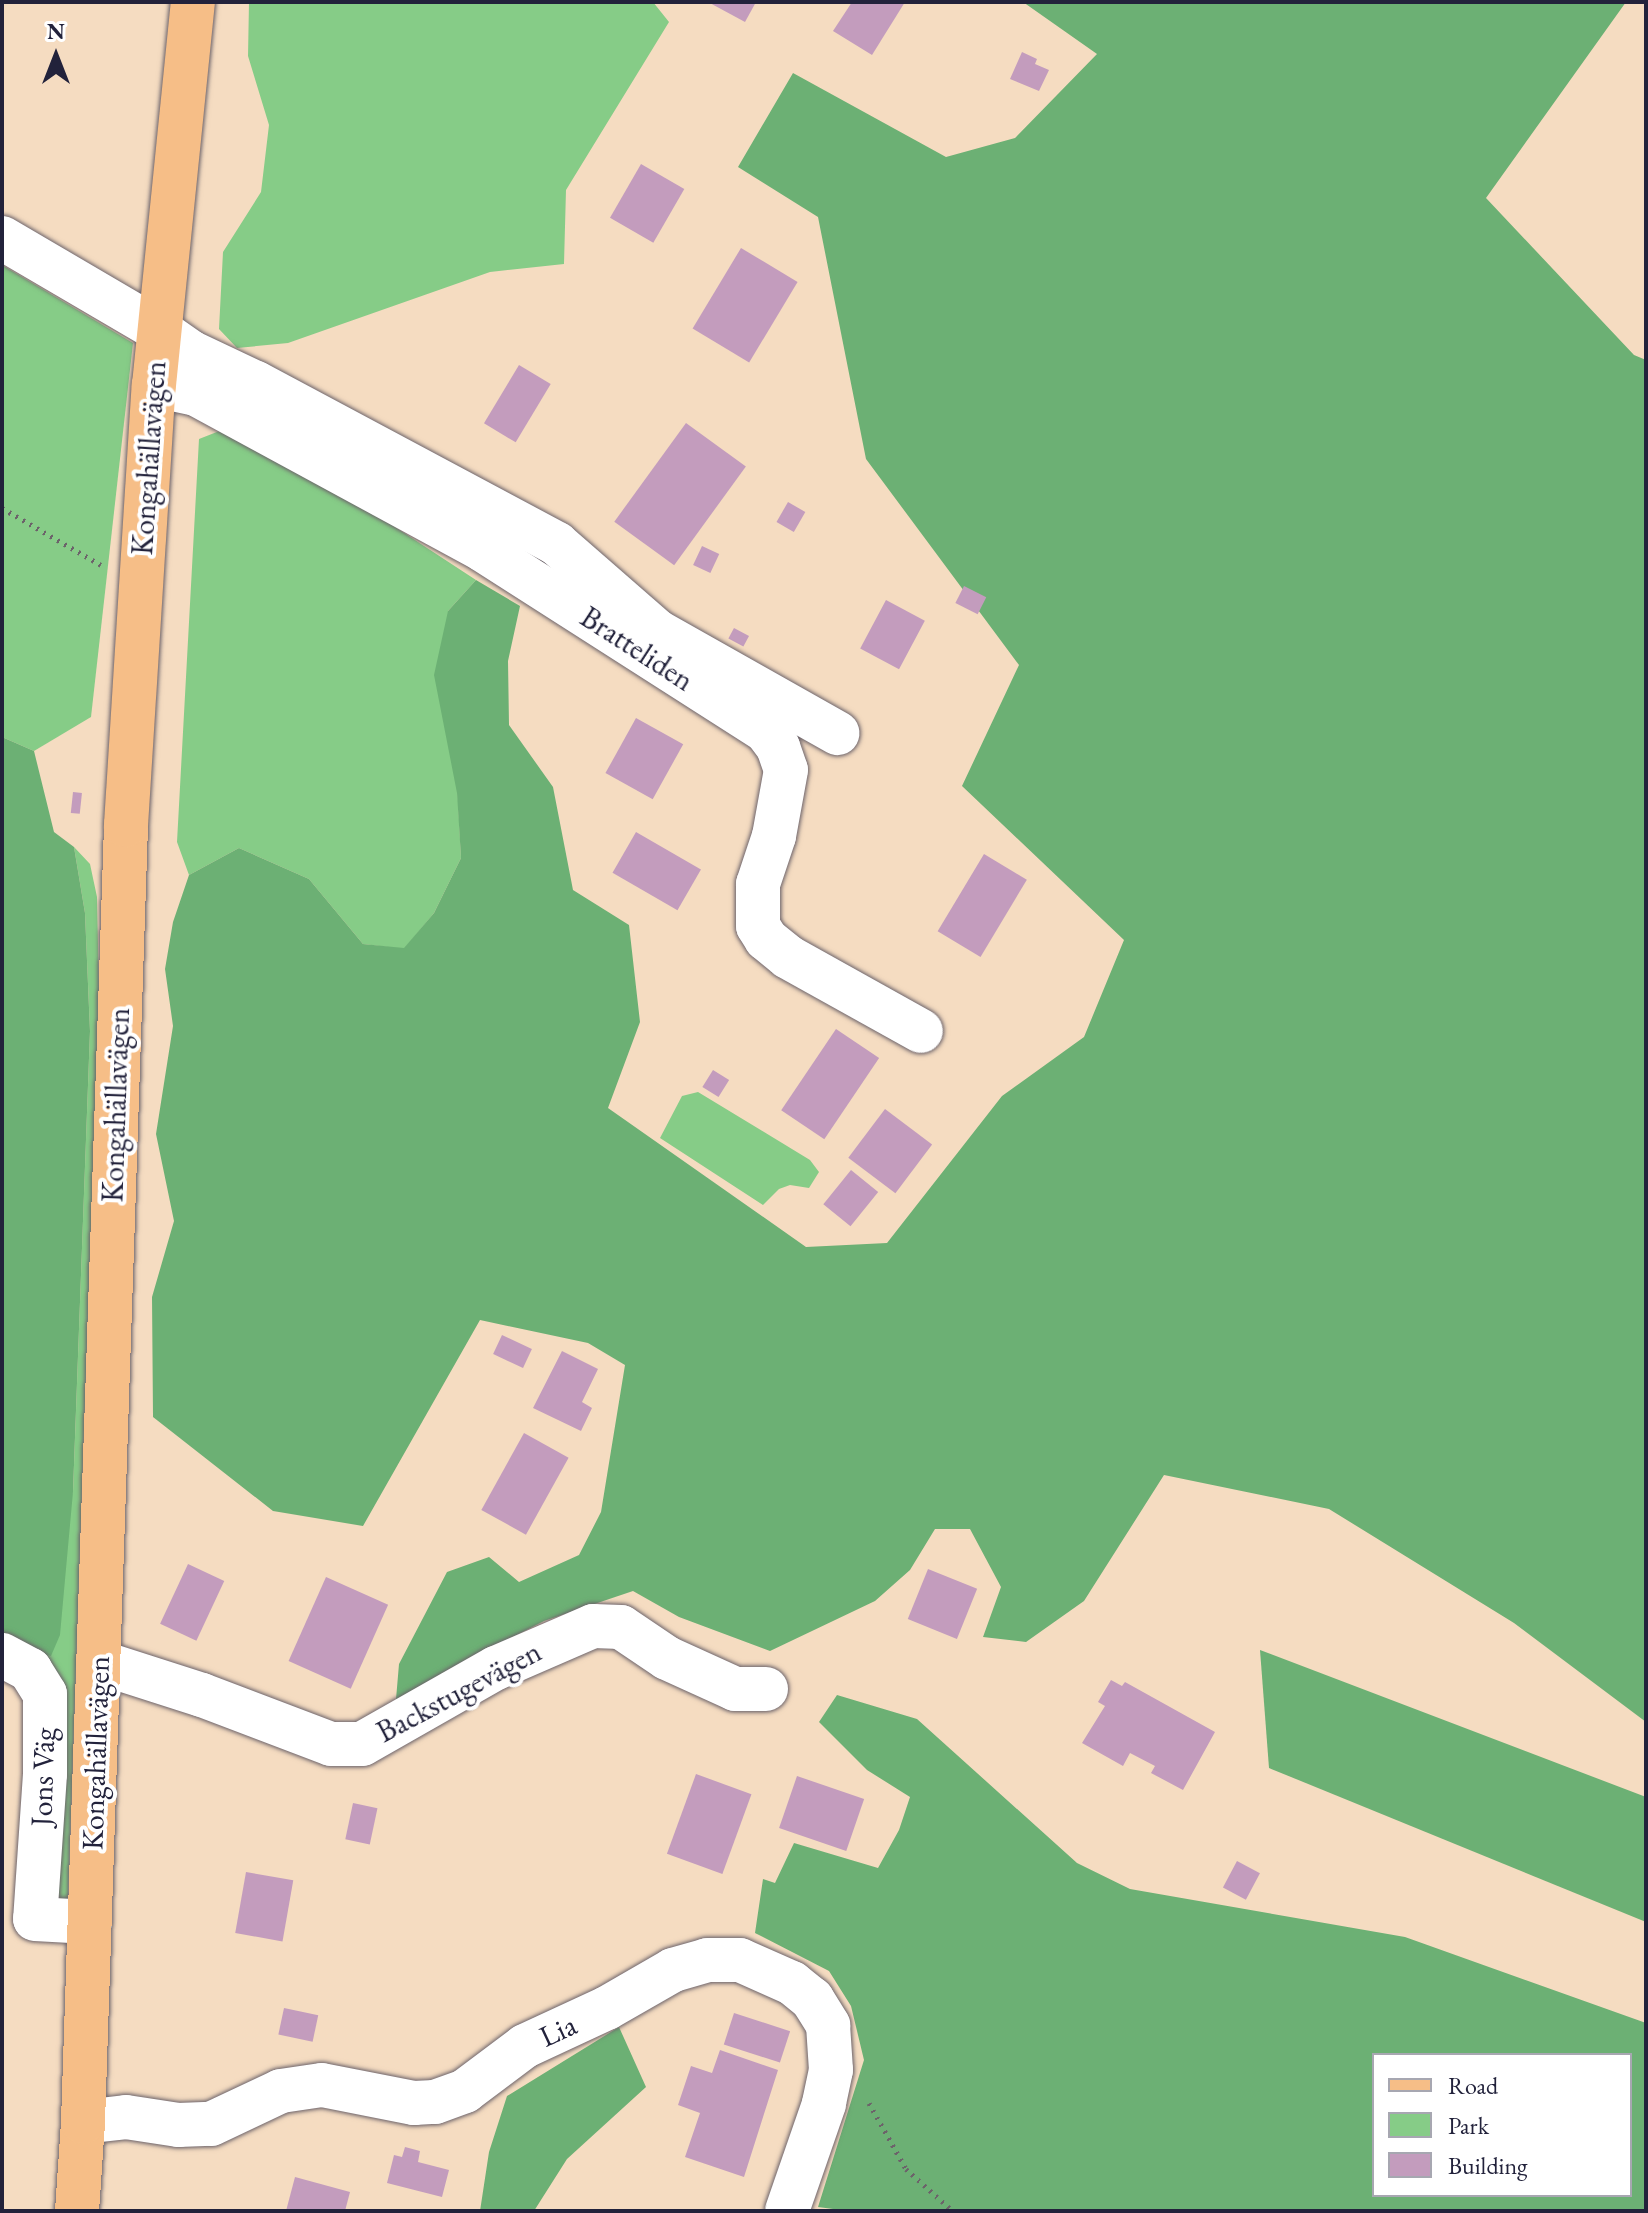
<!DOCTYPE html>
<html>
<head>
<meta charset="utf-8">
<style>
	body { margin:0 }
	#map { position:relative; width:1648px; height:2213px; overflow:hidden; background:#f5dcc1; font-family:"EB Garamond",serif }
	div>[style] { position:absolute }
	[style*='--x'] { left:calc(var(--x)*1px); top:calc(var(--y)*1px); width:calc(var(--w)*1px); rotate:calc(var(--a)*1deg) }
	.green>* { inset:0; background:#86cc87 }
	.forest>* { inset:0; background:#6cb074 }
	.building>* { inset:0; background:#c39cbd; transform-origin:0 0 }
	.path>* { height:5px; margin-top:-2.5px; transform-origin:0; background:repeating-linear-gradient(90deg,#6c636a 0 2px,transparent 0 8px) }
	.roads { filter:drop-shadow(0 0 2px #6c636a) drop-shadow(0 0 2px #6c636a) }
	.minor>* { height:44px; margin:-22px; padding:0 22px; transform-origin:22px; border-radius:22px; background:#fff }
	.major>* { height:44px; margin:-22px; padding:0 22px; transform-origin:22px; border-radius:22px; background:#f6be87 }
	span { translate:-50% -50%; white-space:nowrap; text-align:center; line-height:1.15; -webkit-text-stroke:8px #fff; paint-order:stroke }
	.street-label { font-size:30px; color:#22223b }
	.frame { position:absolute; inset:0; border:4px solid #22223b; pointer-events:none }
	.legend { position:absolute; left:1372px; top:2053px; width:260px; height:144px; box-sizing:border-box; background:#fff; border:2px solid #a7a7b1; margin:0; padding:10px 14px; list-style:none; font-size:24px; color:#22223b }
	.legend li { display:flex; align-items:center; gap:16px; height:40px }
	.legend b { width:40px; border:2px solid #a7a7b1 }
	.north { position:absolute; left:16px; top:16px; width:80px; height:80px; -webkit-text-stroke:6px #fff; paint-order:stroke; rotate:0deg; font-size:22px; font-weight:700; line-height:32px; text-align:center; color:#22223b }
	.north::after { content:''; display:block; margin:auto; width:28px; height:36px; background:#22223b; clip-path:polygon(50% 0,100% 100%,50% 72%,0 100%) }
</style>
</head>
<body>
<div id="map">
	<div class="green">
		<i style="clip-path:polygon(249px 2px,653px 2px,669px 22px,566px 190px,564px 264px,490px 272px,288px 343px,237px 348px,219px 329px,223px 252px,261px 192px,269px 125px,248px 56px)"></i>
		<i style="clip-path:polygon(2px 265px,133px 343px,91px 717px,34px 751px,2px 737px)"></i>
		<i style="clip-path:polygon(227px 428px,311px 472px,476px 580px,448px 611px,461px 858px,434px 913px,404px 949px,363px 944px,309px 879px,239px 848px,189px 875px,177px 842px,199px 439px)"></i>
		<i style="clip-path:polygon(74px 847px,90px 864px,97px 897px,99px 991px,68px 1899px,66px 1903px,56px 1905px,55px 1716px,2px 1637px,73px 1492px,90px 1031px,85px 913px)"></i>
		<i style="clip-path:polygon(698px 1092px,810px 1160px,819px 1172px,809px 1188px,790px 1185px,779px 1189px,763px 1205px,660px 1138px,682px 1096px)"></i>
	</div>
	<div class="forest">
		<i style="clip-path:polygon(1023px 2px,1626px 2px,1486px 198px,1634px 355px,1646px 360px,1646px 1722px,1514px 1623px,1329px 1509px,1164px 1475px,1084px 1601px,1026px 1642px,983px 1637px,1001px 1587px,970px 1529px,935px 1529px,910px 1570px,875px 1601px,770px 1651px,679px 1617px,633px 1591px,544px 1621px,480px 1654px,395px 1711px,399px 1664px,447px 1572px,489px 1557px,519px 1582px,579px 1555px,601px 1512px,625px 1365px,588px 1343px,480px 1320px,363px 1526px,273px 1511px,153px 1417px,152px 1297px,174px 1221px,156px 1134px,173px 1026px,165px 969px,173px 922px,189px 875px,239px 848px,309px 879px,363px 944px,404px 948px,434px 913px,461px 858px,457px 793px,434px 675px,448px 611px,476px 580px,520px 606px,508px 661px,509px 725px,553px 787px,573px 890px,629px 925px,640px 1022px,608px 1108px,806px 1247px,887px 1243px,1002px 1096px,1084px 1037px,1124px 940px,962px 786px,1019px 665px,866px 459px,818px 217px,738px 167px,793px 73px,946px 157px,1015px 138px,1097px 54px)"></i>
		<i style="clip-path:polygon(2px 737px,34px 751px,54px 832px,74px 847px,85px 913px,90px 1031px,73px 1492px,60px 1635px,51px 1656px,2px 1639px)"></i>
		<i style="clip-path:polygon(1260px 1650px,1646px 1797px,1646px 1922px,1269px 1768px)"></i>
		<i style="clip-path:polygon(evenodd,837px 1695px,917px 1719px,1077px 1863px,1130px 1889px,1405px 1937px,1646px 2023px,1646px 2211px,848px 2211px,818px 2207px,864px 2060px,851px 2006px,829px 1971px,755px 1933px,763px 1879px,775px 1883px,794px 1843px,878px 1868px,899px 1830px,910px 1797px,867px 1770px,819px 1722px,837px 1695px,1630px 2055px,1630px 2195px,1374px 2195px,1374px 2055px,1630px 2055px)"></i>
		<i style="clip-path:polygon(619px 2027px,646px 2087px,567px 2159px,534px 2211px,480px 2211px,489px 2152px,507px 2096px)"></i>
	</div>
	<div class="building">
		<i style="clip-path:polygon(708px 2px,756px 2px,745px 22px)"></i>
		<i style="clip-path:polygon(852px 2px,905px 2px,872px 55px,833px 31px)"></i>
		<i style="clip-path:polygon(1022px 52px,1037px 59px,1035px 64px,1049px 70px,1039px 91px,1010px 79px)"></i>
		<i style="left:641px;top:164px;width:50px;height:62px;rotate:30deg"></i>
		<i style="left:741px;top:248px;width:66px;height:94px;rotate:31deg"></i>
		<i style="left:519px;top:365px;width:37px;height:68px;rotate:31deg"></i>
		<i style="left:686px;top:423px;width:74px;height:122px;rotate:36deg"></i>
		<i style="left:788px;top:502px;width:20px;height:23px;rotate:30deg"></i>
		<i style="left:702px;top:546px;width:19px;height:21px;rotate:25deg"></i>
		<i style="left:964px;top:586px;width:25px;height:19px;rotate:27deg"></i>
		<i style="left:886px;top:600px;width:44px;height:55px;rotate:28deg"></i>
		<i style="left:734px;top:628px;width:17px;height:12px;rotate:28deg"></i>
		<i style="left:636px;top:718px;width:54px;height:63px;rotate:29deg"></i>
		<i style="left:73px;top:792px;width:9px;height:21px;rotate:6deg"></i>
		<i style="left:636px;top:832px;width:75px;height:47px;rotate:30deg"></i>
		<i style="left:984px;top:854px;width:50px;height:90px;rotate:31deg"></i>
		<i style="left:836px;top:1029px;width:52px;height:98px;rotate:34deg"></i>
		<i style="left:713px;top:1070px;width:19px;height:20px;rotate:32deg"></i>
		<i style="left:885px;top:1109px;width:59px;height:61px;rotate:37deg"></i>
		<i style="left:851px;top:1170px;width:35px;height:44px;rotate:39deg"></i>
		<i style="left:502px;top:1335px;width:33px;height:21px;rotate:25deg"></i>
		<i style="clip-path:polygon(562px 1351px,598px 1369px,582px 1402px,592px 1408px,581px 1431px,533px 1408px)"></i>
		<i style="left:524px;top:1433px;width:51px;height:88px;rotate:29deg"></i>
		<i style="left:188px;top:1564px;width:40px;height:66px;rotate:25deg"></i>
		<i style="left:928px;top:1569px;width:53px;height:54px;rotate:22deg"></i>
		<i style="left:326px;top:1577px;width:68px;height:92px;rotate:24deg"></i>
		<i style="clip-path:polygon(1111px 1680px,1122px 1686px,1125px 1682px,1215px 1732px,1183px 1790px,1151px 1773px,1155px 1766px,1130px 1753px,1123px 1766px,1082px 1743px,1105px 1706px,1098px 1702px)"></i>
		<i style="left:696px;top:1774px;width:59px;height:85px;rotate:20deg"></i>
		<i style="left:797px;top:1776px;width:71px;height:55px;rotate:19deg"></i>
		<i style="left:353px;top:1803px;width:25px;height:37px;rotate:12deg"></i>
		<i style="left:1237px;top:1861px;width:26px;height:30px;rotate:28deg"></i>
		<i style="left:246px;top:1872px;width:48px;height:62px;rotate:10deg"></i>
		<i style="left:284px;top:2008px;width:35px;height:27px;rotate:12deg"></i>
		<i style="left:734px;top:2013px;width:59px;height:33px;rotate:18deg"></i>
		<i style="clip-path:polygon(720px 2050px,778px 2070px,744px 2177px,685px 2157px,700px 2113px,678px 2105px,691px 2066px,712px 2073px)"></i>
		<i style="clip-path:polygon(405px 2147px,420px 2151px,418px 2162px,449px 2170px,442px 2197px,387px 2183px,394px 2155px,402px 2157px)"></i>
		<i style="clip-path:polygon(295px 2177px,350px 2192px,345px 2211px,286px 2211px)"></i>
	</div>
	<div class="path">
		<i style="--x:2;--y:508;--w:114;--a:29.9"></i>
		<i style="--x:869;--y:2103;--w:76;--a:60.7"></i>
		<i style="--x:906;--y:2169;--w:63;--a:41.8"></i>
	</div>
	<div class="roads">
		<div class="minor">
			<i style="--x:2;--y:238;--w:182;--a:30.4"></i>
			<i style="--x:159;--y:330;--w:38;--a:35"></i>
			<i style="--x:190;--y:352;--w:73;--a:25.2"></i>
			<i style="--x:256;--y:383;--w:341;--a:28.1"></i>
			<i style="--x:557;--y:544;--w:134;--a:41.1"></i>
			<i style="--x:658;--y:632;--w:206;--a:29.4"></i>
			<i style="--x:154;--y:385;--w:43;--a:12.1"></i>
			<i style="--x:196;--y:394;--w:327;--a:28.5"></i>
			<i style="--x:483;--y:550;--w:336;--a:32.6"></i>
			<i style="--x:766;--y:731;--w:20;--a:53"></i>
			<i style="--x:778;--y:747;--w:24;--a:71"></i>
			<i style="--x:786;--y:770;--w:67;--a:100.3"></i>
			<i style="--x:774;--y:836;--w:51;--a:108.4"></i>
			<i style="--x:758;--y:884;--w:42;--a:90"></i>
			<i style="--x:758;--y:926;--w:15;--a:58"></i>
			<i style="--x:766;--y:939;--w:28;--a:39"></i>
			<i style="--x:788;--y:957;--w:152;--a:29.1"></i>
			<i style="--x:2;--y:1655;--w:32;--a:28"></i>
			<i style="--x:30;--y:1670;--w:28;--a:58"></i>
			<i style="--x:45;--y:1694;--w:80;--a:90"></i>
			<i style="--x:45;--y:1774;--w:145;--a:93.9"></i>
			<i style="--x:35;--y:1919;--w:55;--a:3.1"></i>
			<i style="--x:99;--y:1662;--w:108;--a:17.8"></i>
			<i style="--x:202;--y:1695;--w:138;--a:20.8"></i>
			<i style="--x:331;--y:1744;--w:31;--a:0"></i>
			<i style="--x:362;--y:1744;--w:154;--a:-29.6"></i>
			<i style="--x:496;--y:1668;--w:106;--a:-23.4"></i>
			<i style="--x:593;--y:1626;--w:28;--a:2"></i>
			<i style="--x:621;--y:1627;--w:55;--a:34"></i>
			<i style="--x:667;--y:1658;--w:75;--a:24.5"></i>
			<i style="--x:735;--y:1689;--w:31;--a:0"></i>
			<i style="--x:83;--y:2122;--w:43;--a:-6.6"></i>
			<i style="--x:126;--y:2117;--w:53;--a:8.7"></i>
			<i style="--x:178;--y:2125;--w:33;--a:-2"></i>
			<i style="--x:211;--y:2124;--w:77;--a:-25.2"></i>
			<i style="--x:281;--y:2091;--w:41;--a:-8.3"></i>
			<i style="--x:322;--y:2085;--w:94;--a:11.1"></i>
			<i style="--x:414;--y:2103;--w:21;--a:-3"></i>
			<i style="--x:435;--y:2102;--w:32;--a:-20"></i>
			<i style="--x:465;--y:2091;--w:75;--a:-36.9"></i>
			<i style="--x:525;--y:2046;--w:90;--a:-24.9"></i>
			<i style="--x:607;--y:2008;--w:76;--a:-29.9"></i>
			<i style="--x:673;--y:1970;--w:35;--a:-16"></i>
			<i style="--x:707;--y:1960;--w:33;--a:0"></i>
			<i style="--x:740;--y:1960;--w:57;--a:23.9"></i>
			<i style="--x:792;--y:1983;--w:26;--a:39"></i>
			<i style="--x:812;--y:1999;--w:31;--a:58"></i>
			<i style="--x:828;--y:2025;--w:45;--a:86.2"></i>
			<i style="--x:831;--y:2070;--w:35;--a:102"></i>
			<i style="--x:824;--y:2104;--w:113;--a:109.1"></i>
		</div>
		<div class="major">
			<i style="--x:77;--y:2211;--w:89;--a:-86.1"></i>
			<i style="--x:83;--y:2122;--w:1298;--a:-88.1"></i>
			<i style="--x:126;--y:825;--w:441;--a:-86.4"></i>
			<i style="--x:154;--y:385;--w:385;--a:-84.2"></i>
		</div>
	</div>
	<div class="street-label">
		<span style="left:149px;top:458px;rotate:-86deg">Kongahällavägen</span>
		<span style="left:637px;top:649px;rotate:33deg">Bratteliden</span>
		<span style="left:116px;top:1105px;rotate:-88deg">Kongahällavägen</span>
		<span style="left:459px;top:1692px;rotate:-28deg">Backstugevägen</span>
		<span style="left:96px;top:1753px;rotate:-88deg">Kongahällavägen</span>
		<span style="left:43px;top:1777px;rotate:-88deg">Jons Väg</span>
		<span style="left:558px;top:2031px;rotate:-25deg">Lia</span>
	</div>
	<div class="frame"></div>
	<ul class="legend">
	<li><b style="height:10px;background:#f6be87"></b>Road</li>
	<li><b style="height:22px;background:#86cc87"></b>Park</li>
	<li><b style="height:22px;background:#c39cbd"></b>Building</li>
	</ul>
	<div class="north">N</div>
</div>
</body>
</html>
